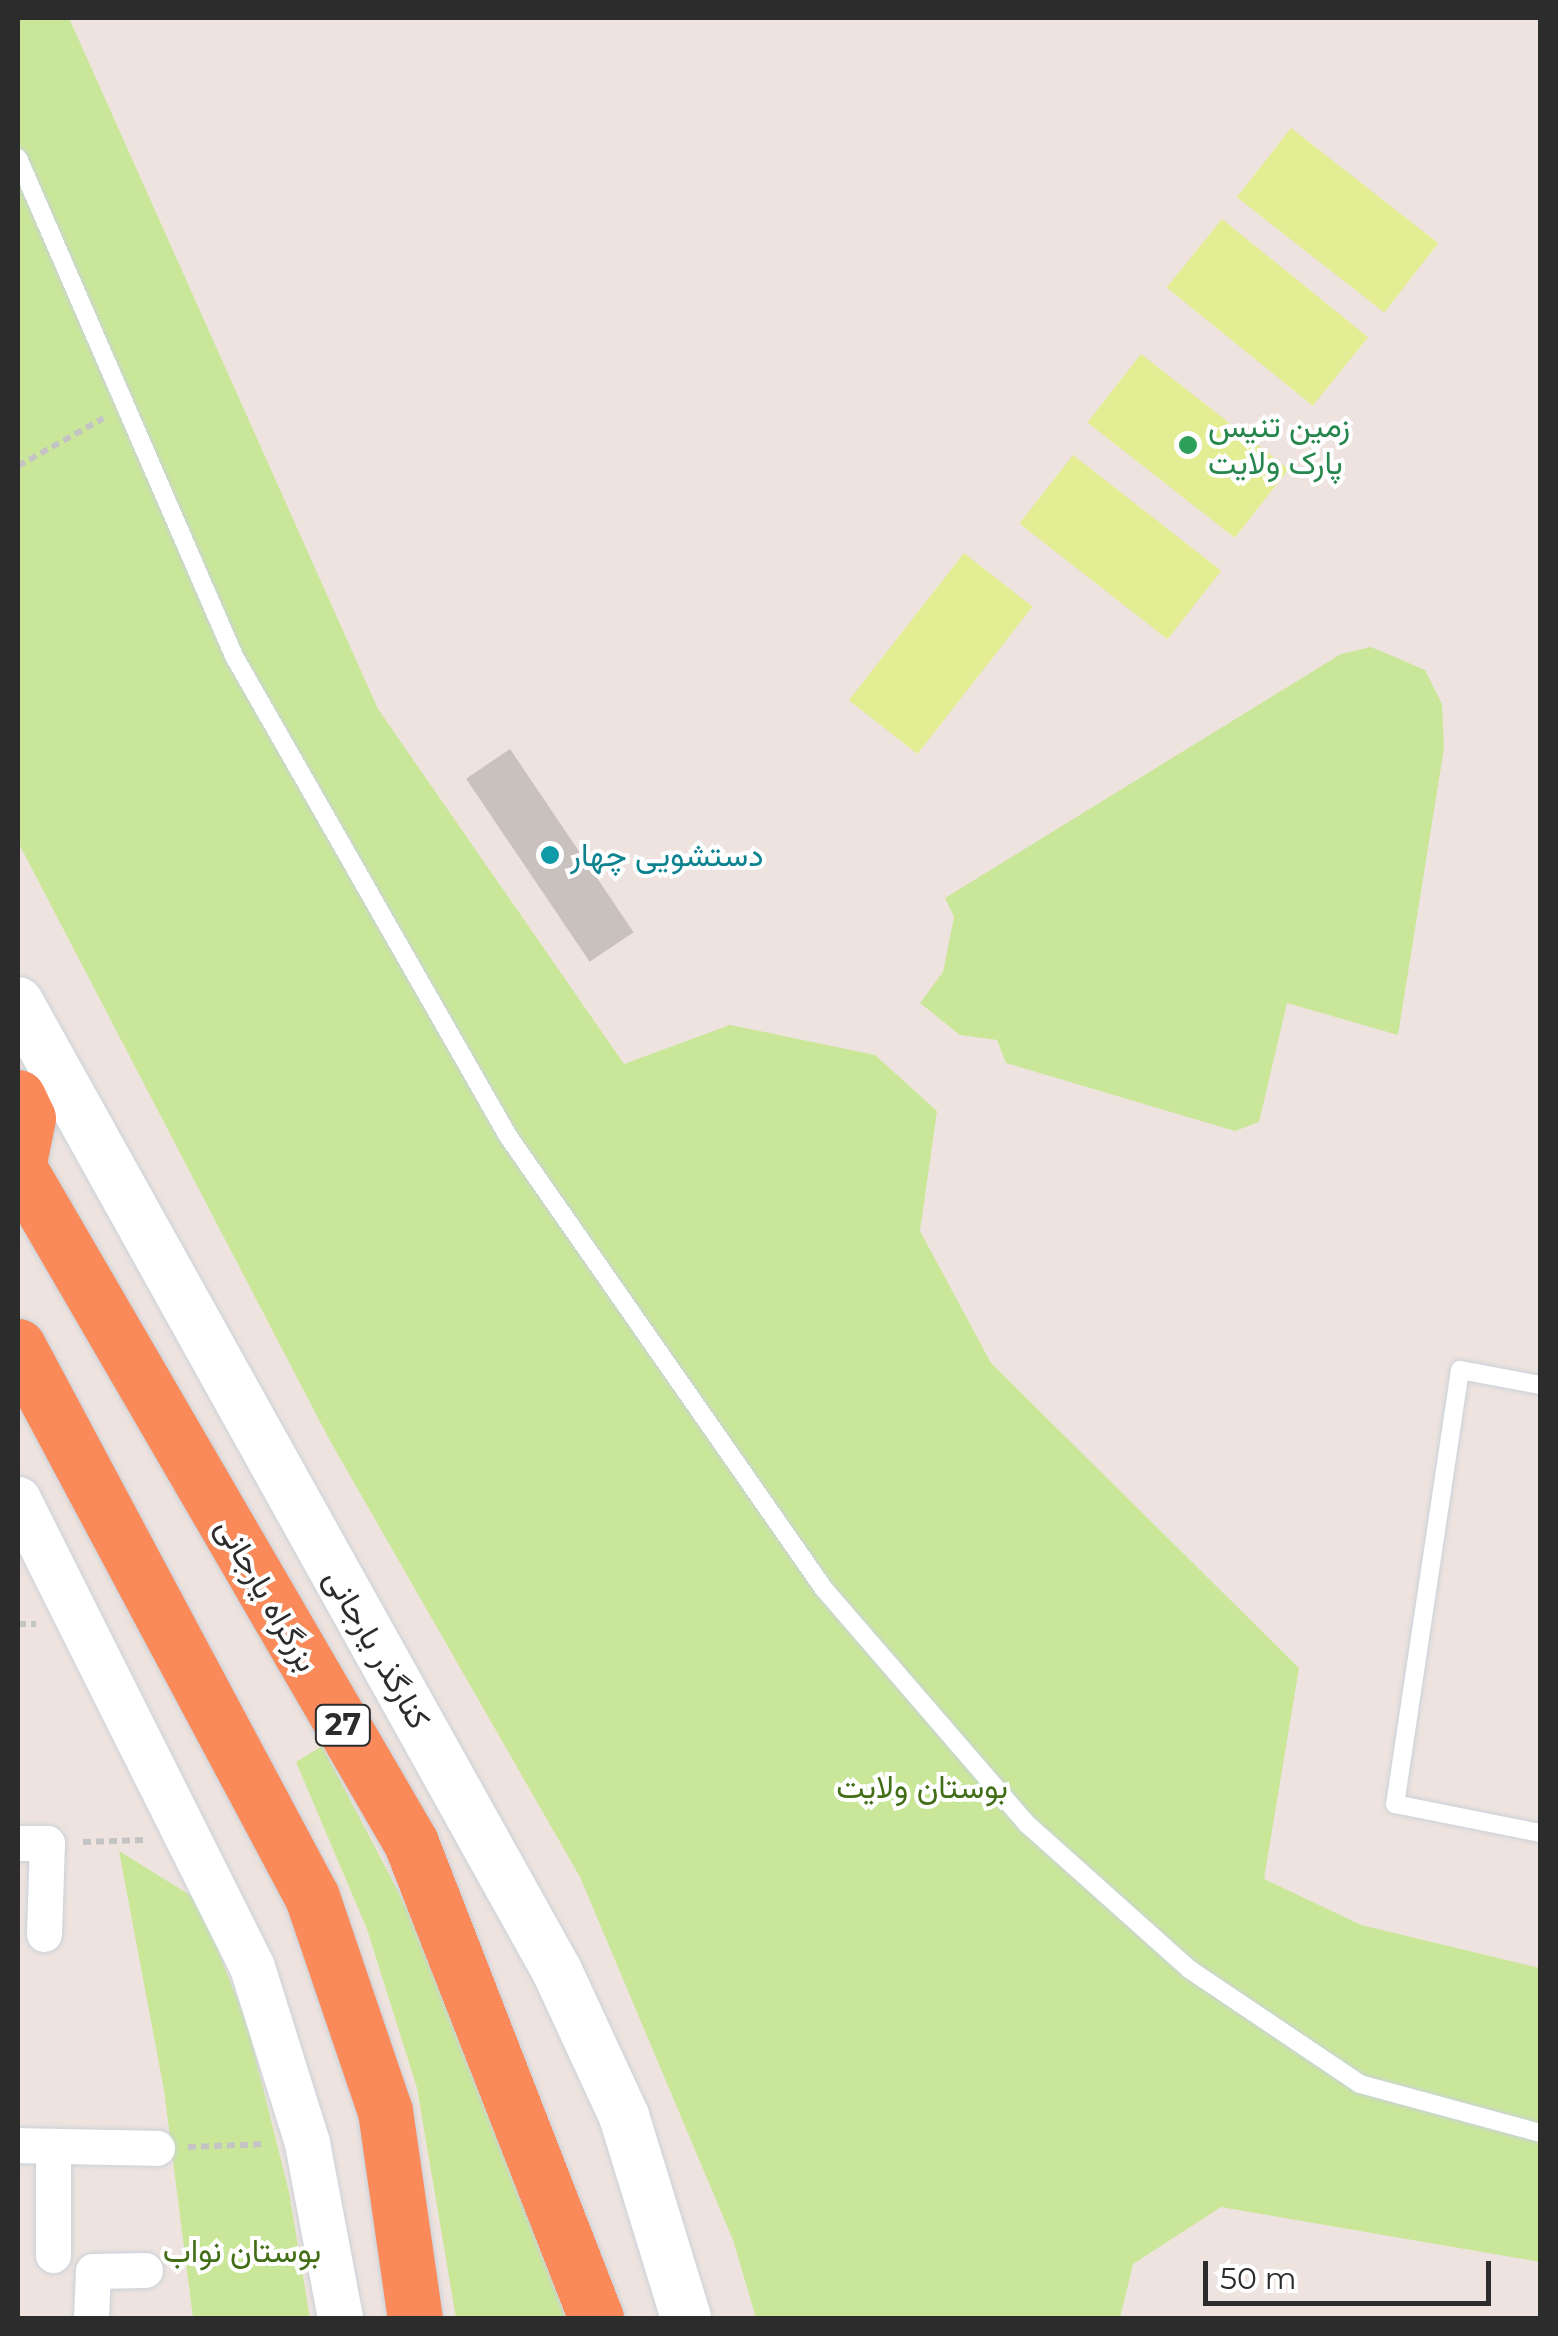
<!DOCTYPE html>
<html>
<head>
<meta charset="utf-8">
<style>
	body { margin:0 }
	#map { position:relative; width:1558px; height:2336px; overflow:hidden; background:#eee3de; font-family:Montserrat,Vazirmatn,sans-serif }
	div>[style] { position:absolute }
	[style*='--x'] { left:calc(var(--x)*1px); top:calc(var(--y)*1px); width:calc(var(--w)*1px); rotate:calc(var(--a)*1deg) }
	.green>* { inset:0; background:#cae799 }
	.pitch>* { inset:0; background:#e3ee94; transform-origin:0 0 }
	.building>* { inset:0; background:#c9c1bd; transform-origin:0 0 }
	.path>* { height:6px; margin-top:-3px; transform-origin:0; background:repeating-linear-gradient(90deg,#c4c4c4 0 8px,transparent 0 13px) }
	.roads { filter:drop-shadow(0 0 2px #c9d1da) drop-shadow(0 0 2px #c9d1da) }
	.service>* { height:18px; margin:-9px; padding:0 9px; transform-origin:9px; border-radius:9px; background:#fff }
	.minor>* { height:35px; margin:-17.5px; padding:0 17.5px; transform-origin:17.5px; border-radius:17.5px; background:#fff }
	.tertiary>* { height:45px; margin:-22.5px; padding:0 22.5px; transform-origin:22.5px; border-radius:22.5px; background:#fff }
	.secondary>* { height:50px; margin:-25px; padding:0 25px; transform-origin:25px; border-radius:25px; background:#fff }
	.trunk>* { height:55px; margin:-27.5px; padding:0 27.5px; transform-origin:27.5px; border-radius:27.5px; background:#fb8a5a }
	.dots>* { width:28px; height:28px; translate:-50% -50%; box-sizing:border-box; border:5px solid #fff; border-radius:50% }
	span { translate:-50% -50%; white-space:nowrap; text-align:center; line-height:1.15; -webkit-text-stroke:8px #fff; paint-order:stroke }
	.shield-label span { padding:2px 8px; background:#fff; border:2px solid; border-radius:8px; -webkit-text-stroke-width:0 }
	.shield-label { font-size:30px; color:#2c2c2c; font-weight:700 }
	.leisure-label { font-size:32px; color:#27864d }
	.left { translate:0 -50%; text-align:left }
	.culture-label { font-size:32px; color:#0d838f }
	.street-label { font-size:32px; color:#2c2c2c }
	.park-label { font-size:32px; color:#436e18 }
	.frame { position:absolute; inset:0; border:20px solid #2c2c2c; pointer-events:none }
	.scale { position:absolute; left:1203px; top:2261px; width:288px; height:45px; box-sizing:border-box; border:5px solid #2c2c2c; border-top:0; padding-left:12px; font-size:30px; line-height:35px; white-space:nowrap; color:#2c2c2c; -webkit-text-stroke:8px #fff; paint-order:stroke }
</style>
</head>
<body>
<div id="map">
	<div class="green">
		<i style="clip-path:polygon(18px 18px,69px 18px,378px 709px,624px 1064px,730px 1025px,875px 1055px,937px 1111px,920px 1231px,991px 1363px,1299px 1668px,1264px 1879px,1361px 1925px,1540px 1968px,1540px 2262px,1221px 2207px,1133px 2264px,1120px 2318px,756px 2318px,733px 2240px,580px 1877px,329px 1439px,18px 842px)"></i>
		<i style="clip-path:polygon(1371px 647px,1425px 670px,1442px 704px,1444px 748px,1398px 1035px,1287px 1003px,1259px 1122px,1235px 1131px,1006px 1063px,997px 1040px,960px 1035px,920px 1003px,943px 972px,954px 917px,945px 898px,1341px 654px)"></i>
		<i style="clip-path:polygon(322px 1746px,423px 1939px,566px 2318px,456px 2318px,417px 2088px,367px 1929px,296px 1762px)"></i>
		<i style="clip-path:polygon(119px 1851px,198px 1900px,247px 2024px,289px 2192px,310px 2318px,193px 2318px,164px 2090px)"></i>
	</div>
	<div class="pitch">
		<i style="left:1291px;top:128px;width:187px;height:88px;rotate:38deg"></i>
		<i style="left:1222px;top:219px;width:188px;height:88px;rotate:39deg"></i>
		<i style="left:1141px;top:354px;width:187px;height:87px;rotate:38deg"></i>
		<i style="left:1073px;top:455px;width:188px;height:87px;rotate:38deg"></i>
		<i style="left:964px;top:553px;width:87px;height:187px;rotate:38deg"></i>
	</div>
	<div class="building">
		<i style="left:510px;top:749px;width:221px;height:53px;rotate:56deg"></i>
	</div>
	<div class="path">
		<i style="--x:18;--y:466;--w:98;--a:-29.2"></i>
		<i style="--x:18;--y:1624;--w:18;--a:0"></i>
		<i style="--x:83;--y:1842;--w:62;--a:-1.8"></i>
		<i style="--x:188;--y:2147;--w:77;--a:-2.2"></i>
	</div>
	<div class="roads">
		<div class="service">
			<i style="--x:18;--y:158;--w:543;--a:66.55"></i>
			<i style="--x:234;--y:656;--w:553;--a:60.28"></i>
			<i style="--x:508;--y:1136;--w:552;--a:55.1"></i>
			<i style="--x:824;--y:1589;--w:311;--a:49.2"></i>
			<i style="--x:1027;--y:1824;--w:217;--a:41.8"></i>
			<i style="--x:1189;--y:1969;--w:206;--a:33.9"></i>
			<i style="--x:1360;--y:2084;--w:187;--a:15.2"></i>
			<i style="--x:1540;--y:1385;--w:81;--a:-169.4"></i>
			<i style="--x:1460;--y:1370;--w:439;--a:98.5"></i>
			<i style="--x:1395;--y:1804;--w:148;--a:11.3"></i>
		</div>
		<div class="minor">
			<i style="--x:18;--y:1843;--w:29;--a:0"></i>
			<i style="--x:47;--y:1843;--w:91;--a:91.9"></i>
			<i style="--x:18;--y:2145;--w:139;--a:1.2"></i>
			<i style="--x:53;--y:2146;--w:109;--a:90"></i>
			<i style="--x:91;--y:2318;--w:47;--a:-87.6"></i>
			<i style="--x:93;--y:2271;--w:52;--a:-1.1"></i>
		</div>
		<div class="tertiary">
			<i style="--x:18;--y:1499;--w:523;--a:63.43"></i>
			<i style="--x:252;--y:1967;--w:184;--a:72.6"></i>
			<i style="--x:307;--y:2143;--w:178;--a:79.3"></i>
		</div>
		<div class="secondary">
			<i style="--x:18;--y:1002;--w:1109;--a:60.92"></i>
			<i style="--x:557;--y:1971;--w:160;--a:65.2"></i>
			<i style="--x:624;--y:2116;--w:211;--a:72.9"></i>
		</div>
		<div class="trunk">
			<i style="--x:18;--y:1097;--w:23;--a:65"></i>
			<i style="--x:28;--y:1118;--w:50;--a:101.5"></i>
			<i style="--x:18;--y:1166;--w:783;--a:59.86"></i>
			<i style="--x:411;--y:1843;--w:510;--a:68.72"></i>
			<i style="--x:18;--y:1346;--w:625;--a:61.92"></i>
			<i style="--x:312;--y:1897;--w:226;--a:71.2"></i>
			<i style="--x:385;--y:2111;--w:209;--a:81.8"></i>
		</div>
	</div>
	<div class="dots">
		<i style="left:1188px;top:445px;background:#2e9e5b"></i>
		<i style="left:550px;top:855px;background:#0f9aa8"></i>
	</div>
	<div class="shield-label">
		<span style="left:343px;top:1725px">27</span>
	</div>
	<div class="leisure-label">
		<span class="left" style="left:1208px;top:445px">زمین تنیس<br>پارک ولایت</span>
	</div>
	<div class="culture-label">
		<span class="left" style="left:570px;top:855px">دستشویی چهار</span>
	</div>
	<div class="street-label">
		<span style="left:267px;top:1595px;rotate:60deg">بزرگراه یارجانی</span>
		<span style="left:377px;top:1649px;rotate:60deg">کنارگذر یارجانی</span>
	</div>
	<div class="park-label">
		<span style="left:922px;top:1787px">بوستان ولایت</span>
		<span style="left:242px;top:2251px">بوستان نواب</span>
	</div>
	<div class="frame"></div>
	<div class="scale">50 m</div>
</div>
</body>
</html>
